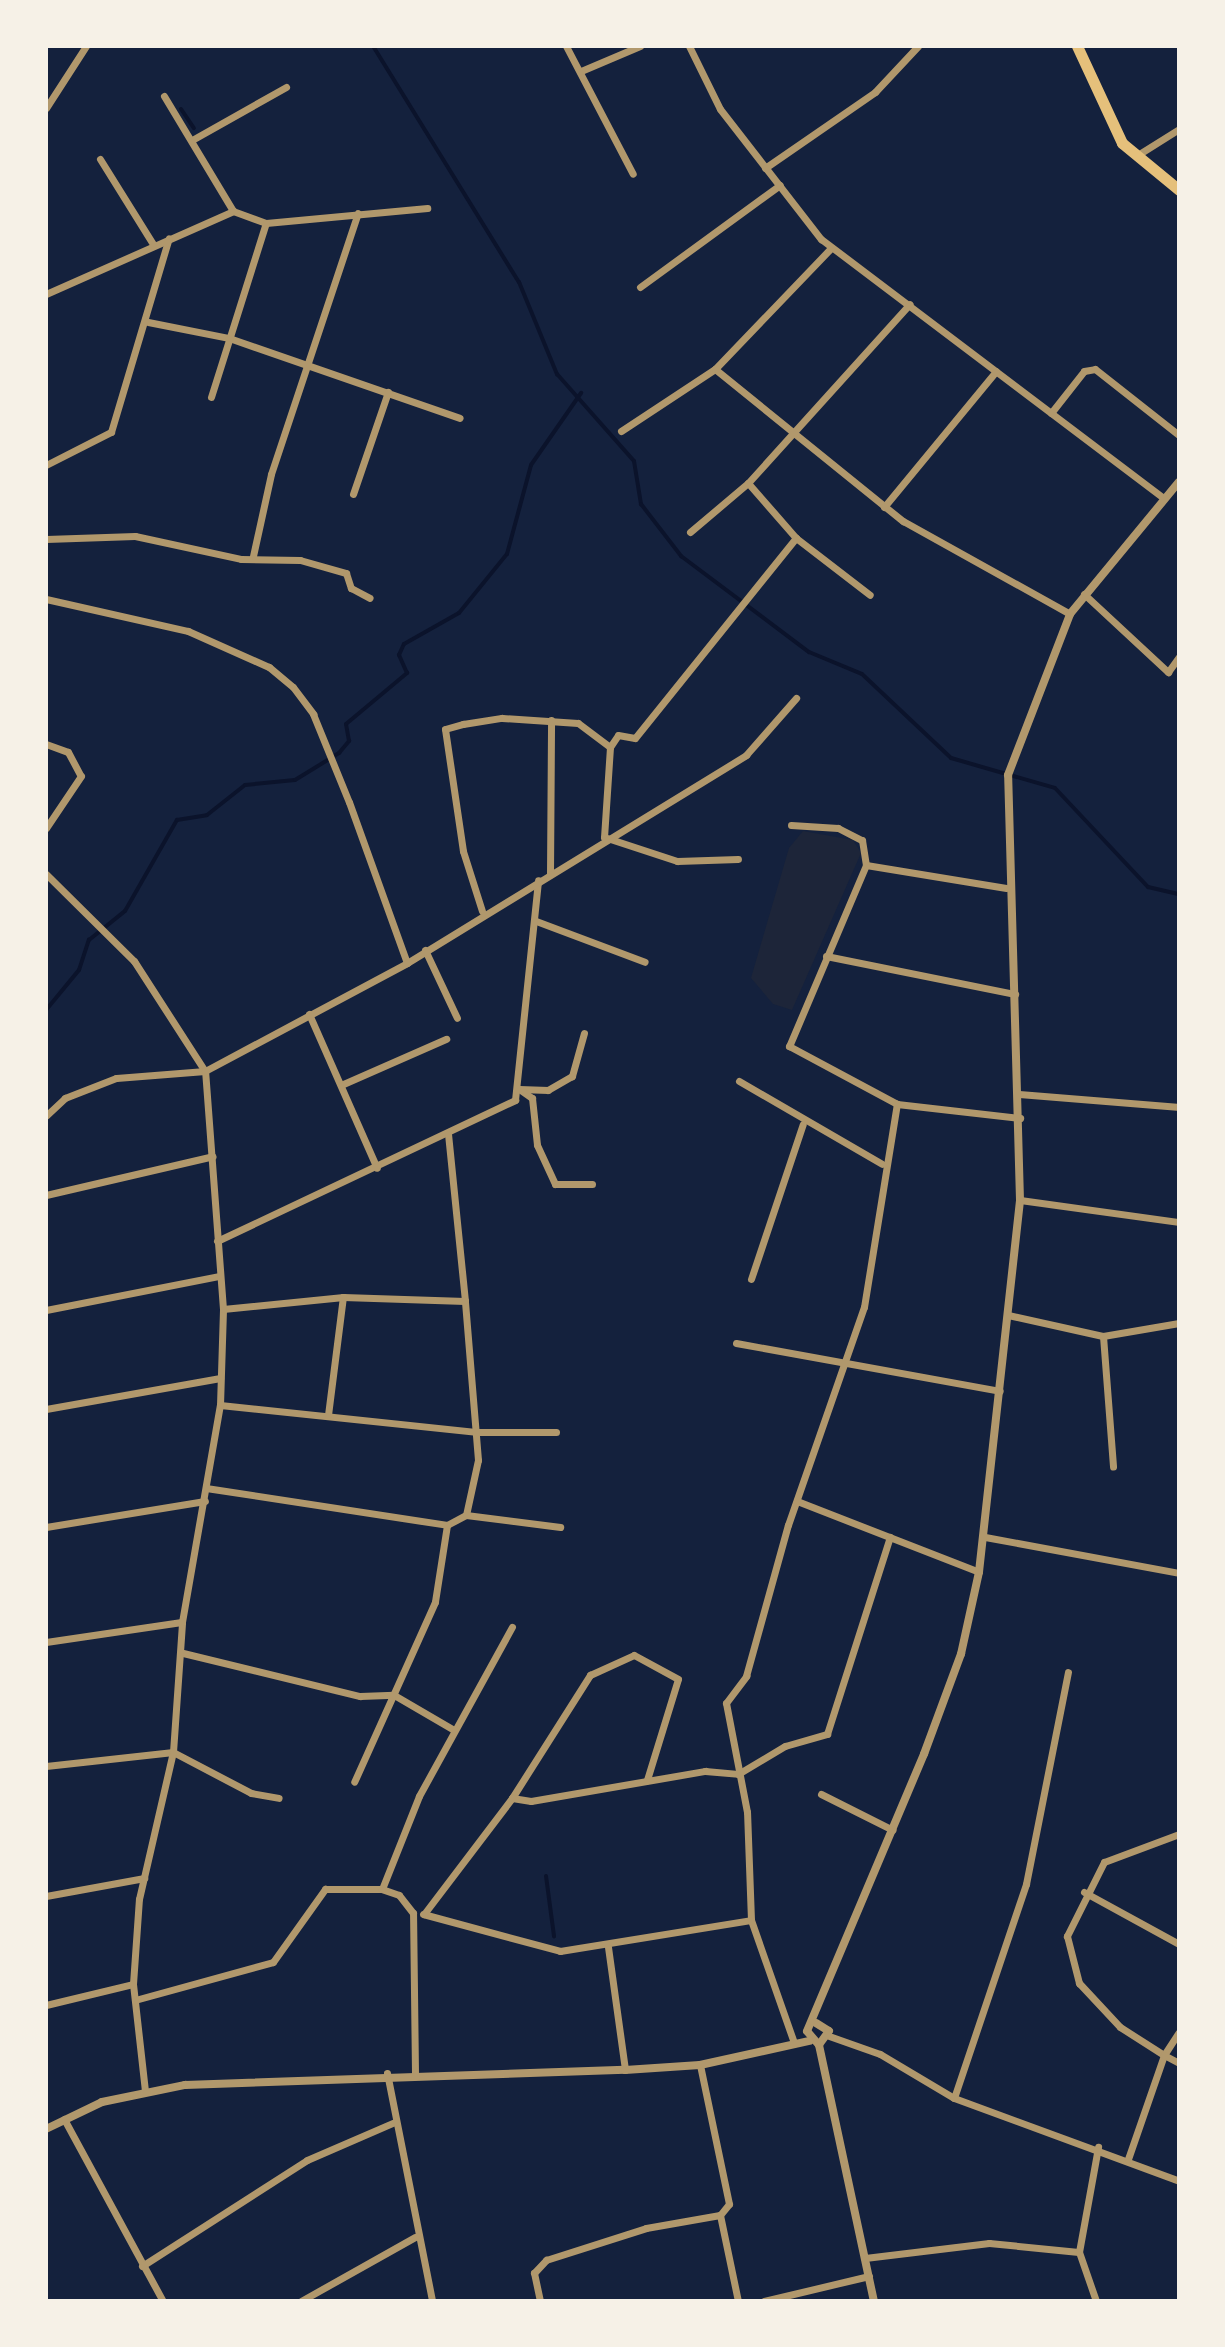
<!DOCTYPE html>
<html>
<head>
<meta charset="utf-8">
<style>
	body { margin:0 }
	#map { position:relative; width:1225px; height:2347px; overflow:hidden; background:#14213d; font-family:"DejaVu Sans",sans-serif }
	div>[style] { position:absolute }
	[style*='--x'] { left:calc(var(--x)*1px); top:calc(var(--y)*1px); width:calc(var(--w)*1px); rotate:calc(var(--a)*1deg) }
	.green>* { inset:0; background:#1d2539 }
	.stream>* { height:4px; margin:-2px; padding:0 2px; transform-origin:2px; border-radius:2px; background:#0b132b }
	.minor>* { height:7px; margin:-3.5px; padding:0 3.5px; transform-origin:3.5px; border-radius:3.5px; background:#b1986c }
	.tertiary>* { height:8px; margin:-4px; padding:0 4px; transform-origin:4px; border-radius:4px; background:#b1986c }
	.trunk>* { height:11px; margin:-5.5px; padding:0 5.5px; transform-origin:5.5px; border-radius:5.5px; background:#e5c07b }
	span { translate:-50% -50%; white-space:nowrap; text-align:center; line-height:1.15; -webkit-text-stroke:6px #f6f1e7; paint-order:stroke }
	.frame { position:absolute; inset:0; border:48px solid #f6f1e7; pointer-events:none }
</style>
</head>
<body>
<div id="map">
	<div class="green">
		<i style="clip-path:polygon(803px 831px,853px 840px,861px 853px,792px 1010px,773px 1004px,751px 978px,789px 848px)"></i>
	</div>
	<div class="stream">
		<i style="--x:373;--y:46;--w:278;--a:58.3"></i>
		<i style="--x:519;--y:282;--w:100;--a:67.6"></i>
		<i style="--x:557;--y:374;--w:116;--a:48.5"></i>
		<i style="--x:634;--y:461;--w:44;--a:80.8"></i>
		<i style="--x:641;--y:504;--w:66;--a:52.4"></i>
		<i style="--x:681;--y:556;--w:160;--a:36.9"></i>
		<i style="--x:809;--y:652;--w:57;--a:22.5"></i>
		<i style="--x:862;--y:674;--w:122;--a:43.3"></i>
		<i style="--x:951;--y:758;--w:108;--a:16.1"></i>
		<i style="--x:1055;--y:788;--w:136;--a:46.8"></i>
		<i style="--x:1148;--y:887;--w:32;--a:13"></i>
		<i style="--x:181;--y:109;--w:23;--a:56"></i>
		<i style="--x:46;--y:1010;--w:52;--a:-50.5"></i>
		<i style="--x:79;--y:970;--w:32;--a:-72"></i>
		<i style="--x:89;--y:940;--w:46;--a:-38.9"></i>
		<i style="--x:125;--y:911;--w:105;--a:-60.3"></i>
		<i style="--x:177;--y:820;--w:30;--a:-9"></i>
		<i style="--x:207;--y:815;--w:48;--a:-38.3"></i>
		<i style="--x:245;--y:785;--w:50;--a:-5.7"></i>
		<i style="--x:295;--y:780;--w:52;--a:-31.5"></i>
		<i style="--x:339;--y:753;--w:16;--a:-50"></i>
		<i style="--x:349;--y:741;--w:17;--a:-100"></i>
		<i style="--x:346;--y:724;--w:80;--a:-39.9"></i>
		<i style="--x:407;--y:673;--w:20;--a:-114"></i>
		<i style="--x:399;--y:655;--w:12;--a:-66"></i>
		<i style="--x:404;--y:644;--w:63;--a:-29.4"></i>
		<i style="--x:459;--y:613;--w:76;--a:-50.9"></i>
		<i style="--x:507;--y:554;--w:92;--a:-74.9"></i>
		<i style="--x:531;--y:465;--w:88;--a:-55.2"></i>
		<i style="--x:546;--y:1876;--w:61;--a:82.4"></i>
	</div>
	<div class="minor">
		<i style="--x:566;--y:46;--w:144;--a:62.4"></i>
		<i style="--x:689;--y:46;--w:70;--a:63.8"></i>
		<i style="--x:720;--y:109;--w:165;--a:52.2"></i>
		<i style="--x:821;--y:239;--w:429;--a:37.1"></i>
		<i style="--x:581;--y:71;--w:64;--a:-23"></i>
		<i style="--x:164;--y:96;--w:134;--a:59"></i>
		<i style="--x:46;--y:108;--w:74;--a:-57.2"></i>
		<i style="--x:192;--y:140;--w:108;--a:-29.4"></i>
		<i style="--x:1136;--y:156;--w:51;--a:-32.1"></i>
		<i style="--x:100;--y:159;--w:100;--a:58.1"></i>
		<i style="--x:765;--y:168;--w:134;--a:-34.6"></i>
		<i style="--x:875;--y:92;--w:63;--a:-46.9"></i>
		<i style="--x:640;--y:287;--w:173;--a:-36.1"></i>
		<i style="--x:46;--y:294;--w:205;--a:-23.9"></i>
		<i style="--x:233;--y:211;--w:35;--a:20"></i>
		<i style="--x:266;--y:223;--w:162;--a:-5.3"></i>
		<i style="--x:148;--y:322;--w:83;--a:11.2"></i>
		<i style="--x:229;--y:338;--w:244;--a:19.1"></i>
		<i style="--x:715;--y:369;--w:242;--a:39"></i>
		<i style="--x:903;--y:521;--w:191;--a:29.1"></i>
		<i style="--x:211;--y:397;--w:182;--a:-72.5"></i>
		<i style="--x:1051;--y:413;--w:53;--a:-51.8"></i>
		<i style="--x:1084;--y:371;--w:11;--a:-10"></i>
		<i style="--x:1095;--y:369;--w:107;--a:38.2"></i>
		<i style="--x:621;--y:431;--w:113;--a:-33.4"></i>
		<i style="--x:715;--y:369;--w:168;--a:-46.2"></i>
		<i style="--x:46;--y:465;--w:73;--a:-26.9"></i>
		<i style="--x:111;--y:432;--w:202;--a:-73.4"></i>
		<i style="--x:748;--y:483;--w:73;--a:48.9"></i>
		<i style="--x:796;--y:538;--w:93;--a:37.6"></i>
		<i style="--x:353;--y:494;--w:108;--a:-71.1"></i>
		<i style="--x:884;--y:507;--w:176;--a:-50.5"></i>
		<i style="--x:690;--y:532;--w:76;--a:-40.2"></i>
		<i style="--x:748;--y:483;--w:241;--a:-47.9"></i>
		<i style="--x:46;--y:539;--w:89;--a:-1.9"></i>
		<i style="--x:135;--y:536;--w:108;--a:12.2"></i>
		<i style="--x:241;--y:559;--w:59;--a:1"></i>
		<i style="--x:300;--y:560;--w:48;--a:15.8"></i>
		<i style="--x:346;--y:573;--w:16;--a:72"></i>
		<i style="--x:351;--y:588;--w:21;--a:28"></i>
		<i style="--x:253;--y:556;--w:84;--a:-77.6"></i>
		<i style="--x:271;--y:474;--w:275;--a:-71.6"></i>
		<i style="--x:1084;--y:594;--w:115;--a:42.9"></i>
		<i style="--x:1168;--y:672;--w:19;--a:-54"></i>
		<i style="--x:46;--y:599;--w:146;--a:12.7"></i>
		<i style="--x:188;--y:631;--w:89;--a:24"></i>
		<i style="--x:269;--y:667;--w:31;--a:40"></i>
		<i style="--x:293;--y:687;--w:34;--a:53"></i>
		<i style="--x:313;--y:714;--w:95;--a:67.8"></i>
		<i style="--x:349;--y:802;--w:171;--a:70.2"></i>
		<i style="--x:46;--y:744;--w:23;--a:20"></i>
		<i style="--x:68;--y:752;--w:27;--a:62"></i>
		<i style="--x:81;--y:776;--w:63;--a:123.9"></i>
		<i style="--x:610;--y:747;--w:14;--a:-56"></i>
		<i style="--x:618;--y:735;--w:17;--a:10"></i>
		<i style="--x:635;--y:738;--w:257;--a:-51.2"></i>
		<i style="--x:791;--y:825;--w:47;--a:3.7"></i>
		<i style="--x:838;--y:828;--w:27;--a:27"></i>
		<i style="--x:862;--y:840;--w:25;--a:81"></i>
		<i style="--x:866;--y:865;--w:142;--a:9.3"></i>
		<i style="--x:866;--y:865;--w:197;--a:113"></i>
		<i style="--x:789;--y:1046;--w:123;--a:28.2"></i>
		<i style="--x:897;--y:1104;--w:124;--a:6.5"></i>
		<i style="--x:46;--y:874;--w:124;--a:44.7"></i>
		<i style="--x:134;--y:961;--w:131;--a:57.2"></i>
		<i style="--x:205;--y:1071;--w:89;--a:175.5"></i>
		<i style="--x:116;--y:1078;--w:55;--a:158.6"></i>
		<i style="--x:65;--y:1098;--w:26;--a:137"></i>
		<i style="--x:550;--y:874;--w:154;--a:-89.6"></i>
		<i style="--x:482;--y:911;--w:63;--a:-107.6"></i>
		<i style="--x:463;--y:851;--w:123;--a:-98.4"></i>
		<i style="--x:445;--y:729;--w:19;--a:-16"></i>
		<i style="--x:463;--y:724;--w:39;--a:-9"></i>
		<i style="--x:502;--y:718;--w:76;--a:3.8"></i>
		<i style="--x:578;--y:723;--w:40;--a:37"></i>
		<i style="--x:610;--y:747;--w:90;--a:93.8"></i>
		<i style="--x:604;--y:837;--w:77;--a:18.2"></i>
		<i style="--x:677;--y:861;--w:61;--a:-1.9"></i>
		<i style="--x:536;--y:921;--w:116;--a:20.6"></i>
		<i style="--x:425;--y:950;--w:75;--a:64.8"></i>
		<i style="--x:826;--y:956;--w:193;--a:11.4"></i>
		<i style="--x:309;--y:1014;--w:168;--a:66.2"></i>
		<i style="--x:584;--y:1033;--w:45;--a:105.6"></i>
		<i style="--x:572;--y:1076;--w:28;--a:150"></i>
		<i style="--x:548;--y:1090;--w:29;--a:-178"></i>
		<i style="--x:519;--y:1089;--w:16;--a:35"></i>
		<i style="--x:532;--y:1098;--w:47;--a:83.9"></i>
		<i style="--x:537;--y:1145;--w:43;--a:65.2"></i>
		<i style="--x:555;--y:1184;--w:37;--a:0"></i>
		<i style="--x:739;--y:1081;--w:165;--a:30.1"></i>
		<i style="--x:341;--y:1085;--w:115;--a:-23.7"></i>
		<i style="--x:1019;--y:1094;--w:161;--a:4.6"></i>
		<i style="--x:46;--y:1195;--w:171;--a:-13.1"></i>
		<i style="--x:1020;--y:1200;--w:161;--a:7.9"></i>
		<i style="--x:217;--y:1241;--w:330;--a:-25.3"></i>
		<i style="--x:515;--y:1100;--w:221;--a:-84"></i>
		<i style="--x:751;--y:1279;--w:163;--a:-71.5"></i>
		<i style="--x:223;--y:1309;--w:121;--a:-5.7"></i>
		<i style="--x:343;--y:1297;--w:122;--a:1.9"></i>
		<i style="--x:465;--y:1301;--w:167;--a:-95.8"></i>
		<i style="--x:46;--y:1310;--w:177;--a:-11.1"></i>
		<i style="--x:1008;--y:1315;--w:97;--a:12.5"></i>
		<i style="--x:1103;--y:1336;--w:77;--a:-9.7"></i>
		<i style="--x:1103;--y:1336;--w:131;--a:85.6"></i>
		<i style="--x:736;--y:1343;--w:268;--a:10.3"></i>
		<i style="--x:220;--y:1405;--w:257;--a:6"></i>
		<i style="--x:476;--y:1432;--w:80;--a:0"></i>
		<i style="--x:46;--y:1409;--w:177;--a:-10.1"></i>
		<i style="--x:328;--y:1415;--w:119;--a:-82.8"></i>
		<i style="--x:206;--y:1488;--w:244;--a:8.7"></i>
		<i style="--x:447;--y:1525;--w:78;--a:98.9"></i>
		<i style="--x:435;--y:1602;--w:197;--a:114.2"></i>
		<i style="--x:797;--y:1501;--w:195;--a:21.3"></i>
		<i style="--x:466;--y:1515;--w:95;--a:7.3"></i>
		<i style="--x:447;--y:1525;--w:21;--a:-28"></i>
		<i style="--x:466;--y:1515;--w:56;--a:-77.7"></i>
		<i style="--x:478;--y:1460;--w:160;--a:-94.7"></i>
		<i style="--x:46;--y:1527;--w:161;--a:-9.3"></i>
		<i style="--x:985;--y:1537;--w:197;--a:10.5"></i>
		<i style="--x:46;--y:1642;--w:137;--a:-8.4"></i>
		<i style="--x:183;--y:1653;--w:182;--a:13.7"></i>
		<i style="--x:360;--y:1696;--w:34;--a:-2"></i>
		<i style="--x:394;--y:1695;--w:69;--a:30.3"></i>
		<i style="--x:46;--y:1766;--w:128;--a:-6.3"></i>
		<i style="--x:173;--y:1752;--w:88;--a:27.7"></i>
		<i style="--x:251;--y:1793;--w:28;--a:10"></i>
		<i style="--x:821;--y:1794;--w:80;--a:26.6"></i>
		<i style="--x:512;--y:1798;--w:146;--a:-57.6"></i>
		<i style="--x:590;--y:1675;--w:48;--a:-24.4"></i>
		<i style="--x:634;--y:1655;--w:50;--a:28.6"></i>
		<i style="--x:678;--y:1679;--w:106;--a:107.1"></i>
		<i style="--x:1179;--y:1834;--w:80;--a:159.5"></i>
		<i style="--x:1104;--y:1862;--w:83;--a:116.6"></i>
		<i style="--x:1067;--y:1936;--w:49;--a:75.7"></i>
		<i style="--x:1079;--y:1983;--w:60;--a:47"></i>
		<i style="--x:1120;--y:2027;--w:52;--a:32.5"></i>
		<i style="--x:1164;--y:2055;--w:27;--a:-57"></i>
		<i style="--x:1084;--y:1892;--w:108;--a:28.7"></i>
		<i style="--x:46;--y:1896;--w:100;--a:-10.4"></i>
		<i style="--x:423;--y:1914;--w:142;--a:15.1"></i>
		<i style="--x:560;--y:1951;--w:193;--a:-9.2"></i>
		<i style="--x:751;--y:1920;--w:130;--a:70.7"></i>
		<i style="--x:424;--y:1914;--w:146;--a:-52.8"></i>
		<i style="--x:512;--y:1798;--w:19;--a:9"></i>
		<i style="--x:531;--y:1801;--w:177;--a:-9.8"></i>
		<i style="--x:705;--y:1771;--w:33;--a:5"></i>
		<i style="--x:738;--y:1774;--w:55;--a:-30.8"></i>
		<i style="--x:785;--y:1746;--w:44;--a:-15.9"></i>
		<i style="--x:827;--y:1734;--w:207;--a:-72.3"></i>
		<i style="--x:751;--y:1920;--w:108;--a:-92.1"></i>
		<i style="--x:747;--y:1812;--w:111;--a:-100.9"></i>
		<i style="--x:726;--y:1703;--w:34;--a:-53"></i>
		<i style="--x:746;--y:1676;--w:157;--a:-74.5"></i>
		<i style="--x:788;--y:1525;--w:231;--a:-70.8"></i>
		<i style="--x:864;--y:1307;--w:206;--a:-80.8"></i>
		<i style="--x:608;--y:1947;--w:124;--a:82.1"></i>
		<i style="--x:135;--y:2000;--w:143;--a:-15.4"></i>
		<i style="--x:273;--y:1962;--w:90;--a:-54.5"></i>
		<i style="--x:325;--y:1889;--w:57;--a:0"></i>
		<i style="--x:46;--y:2005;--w:89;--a:-13.6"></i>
		<i style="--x:829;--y:2036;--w:54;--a:19.4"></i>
		<i style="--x:880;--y:2054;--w:86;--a:30.7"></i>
		<i style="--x:954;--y:2098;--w:240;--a:20.2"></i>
		<i style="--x:700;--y:2065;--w:142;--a:78.2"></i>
		<i style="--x:729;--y:2204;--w:14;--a:129"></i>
		<i style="--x:720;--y:2215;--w:88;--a:78.2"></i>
		<i style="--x:387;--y:2073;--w:232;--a:78.8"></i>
		<i style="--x:415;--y:2073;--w:160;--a:-90.7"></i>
		<i style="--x:413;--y:1913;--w:23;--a:-128"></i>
		<i style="--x:399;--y:1895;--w:18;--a:-161"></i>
		<i style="--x:382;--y:1889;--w:100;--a:-68.3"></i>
		<i style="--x:419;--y:1796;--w:193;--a:-61.2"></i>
		<i style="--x:145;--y:2091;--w:108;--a:-96.4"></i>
		<i style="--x:133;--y:1984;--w:85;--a:-86"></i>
		<i style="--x:139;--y:1899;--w:151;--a:-77"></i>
		<i style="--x:173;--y:1752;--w:130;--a:-86"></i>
		<i style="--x:182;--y:1622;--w:220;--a:-80.1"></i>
		<i style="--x:220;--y:1405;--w:96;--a:-88.2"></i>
		<i style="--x:223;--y:1309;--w:239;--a:-94.3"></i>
		<i style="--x:205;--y:1071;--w:229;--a:-28.1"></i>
		<i style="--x:407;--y:963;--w:398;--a:-31.5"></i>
		<i style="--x:746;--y:755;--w:76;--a:-48.7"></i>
		<i style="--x:954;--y:2098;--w:226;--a:-71.4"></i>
		<i style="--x:1026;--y:1884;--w:216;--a:-78.8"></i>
		<i style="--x:64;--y:2119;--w:207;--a:61.5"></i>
		<i style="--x:1128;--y:2159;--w:110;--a:-70.9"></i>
		<i style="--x:1164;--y:2055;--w:17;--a:28"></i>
		<i style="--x:865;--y:2258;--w:125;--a:-6.9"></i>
		<i style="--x:989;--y:2243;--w:90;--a:5.7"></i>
		<i style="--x:142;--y:2266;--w:196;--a:-32.7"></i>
		<i style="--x:307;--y:2160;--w:96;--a:-23.4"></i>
		<i style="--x:301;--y:2301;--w:131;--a:-29.3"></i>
		<i style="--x:540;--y:2301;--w:29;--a:-102"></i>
		<i style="--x:534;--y:2273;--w:18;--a:-47"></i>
		<i style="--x:546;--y:2260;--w:105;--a:-17.7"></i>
		<i style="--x:646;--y:2228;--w:75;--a:-10"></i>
		<i style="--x:764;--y:2301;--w:108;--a:-13.4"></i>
		<i style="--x:1096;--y:2301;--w:52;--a:-109.1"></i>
		<i style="--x:1079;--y:2252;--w:107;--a:-79.7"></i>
	</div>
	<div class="tertiary">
		<i style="--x:816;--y:2023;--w:15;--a:32"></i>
		<i style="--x:829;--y:2031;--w:17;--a:126"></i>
		<i style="--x:819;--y:2045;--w:18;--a:-131"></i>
		<i style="--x:807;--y:2031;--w:301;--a:-67.1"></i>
		<i style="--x:924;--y:1754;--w:107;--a:-69.7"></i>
		<i style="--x:961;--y:1654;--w:84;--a:-77.6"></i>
		<i style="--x:979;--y:1572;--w:374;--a:-83.7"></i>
		<i style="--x:1020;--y:1200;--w:425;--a:-91.6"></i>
		<i style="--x:1008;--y:775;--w:173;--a:-68.9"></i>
		<i style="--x:1070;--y:614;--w:171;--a:-50.5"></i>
		<i style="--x:819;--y:2045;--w:262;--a:77.9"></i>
		<i style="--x:46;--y:2129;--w:62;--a:-25.7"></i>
		<i style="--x:102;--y:2102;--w:85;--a:-11.6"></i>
		<i style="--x:185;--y:2085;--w:440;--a:-2"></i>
		<i style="--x:625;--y:2070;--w:75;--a:-3.8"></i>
		<i style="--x:700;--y:2065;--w:112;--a:-12.4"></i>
	</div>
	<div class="trunk">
		<i style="--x:1077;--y:46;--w:107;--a:65.1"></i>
		<i style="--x:1122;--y:143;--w:74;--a:39.5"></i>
	</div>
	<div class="frame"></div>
</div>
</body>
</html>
